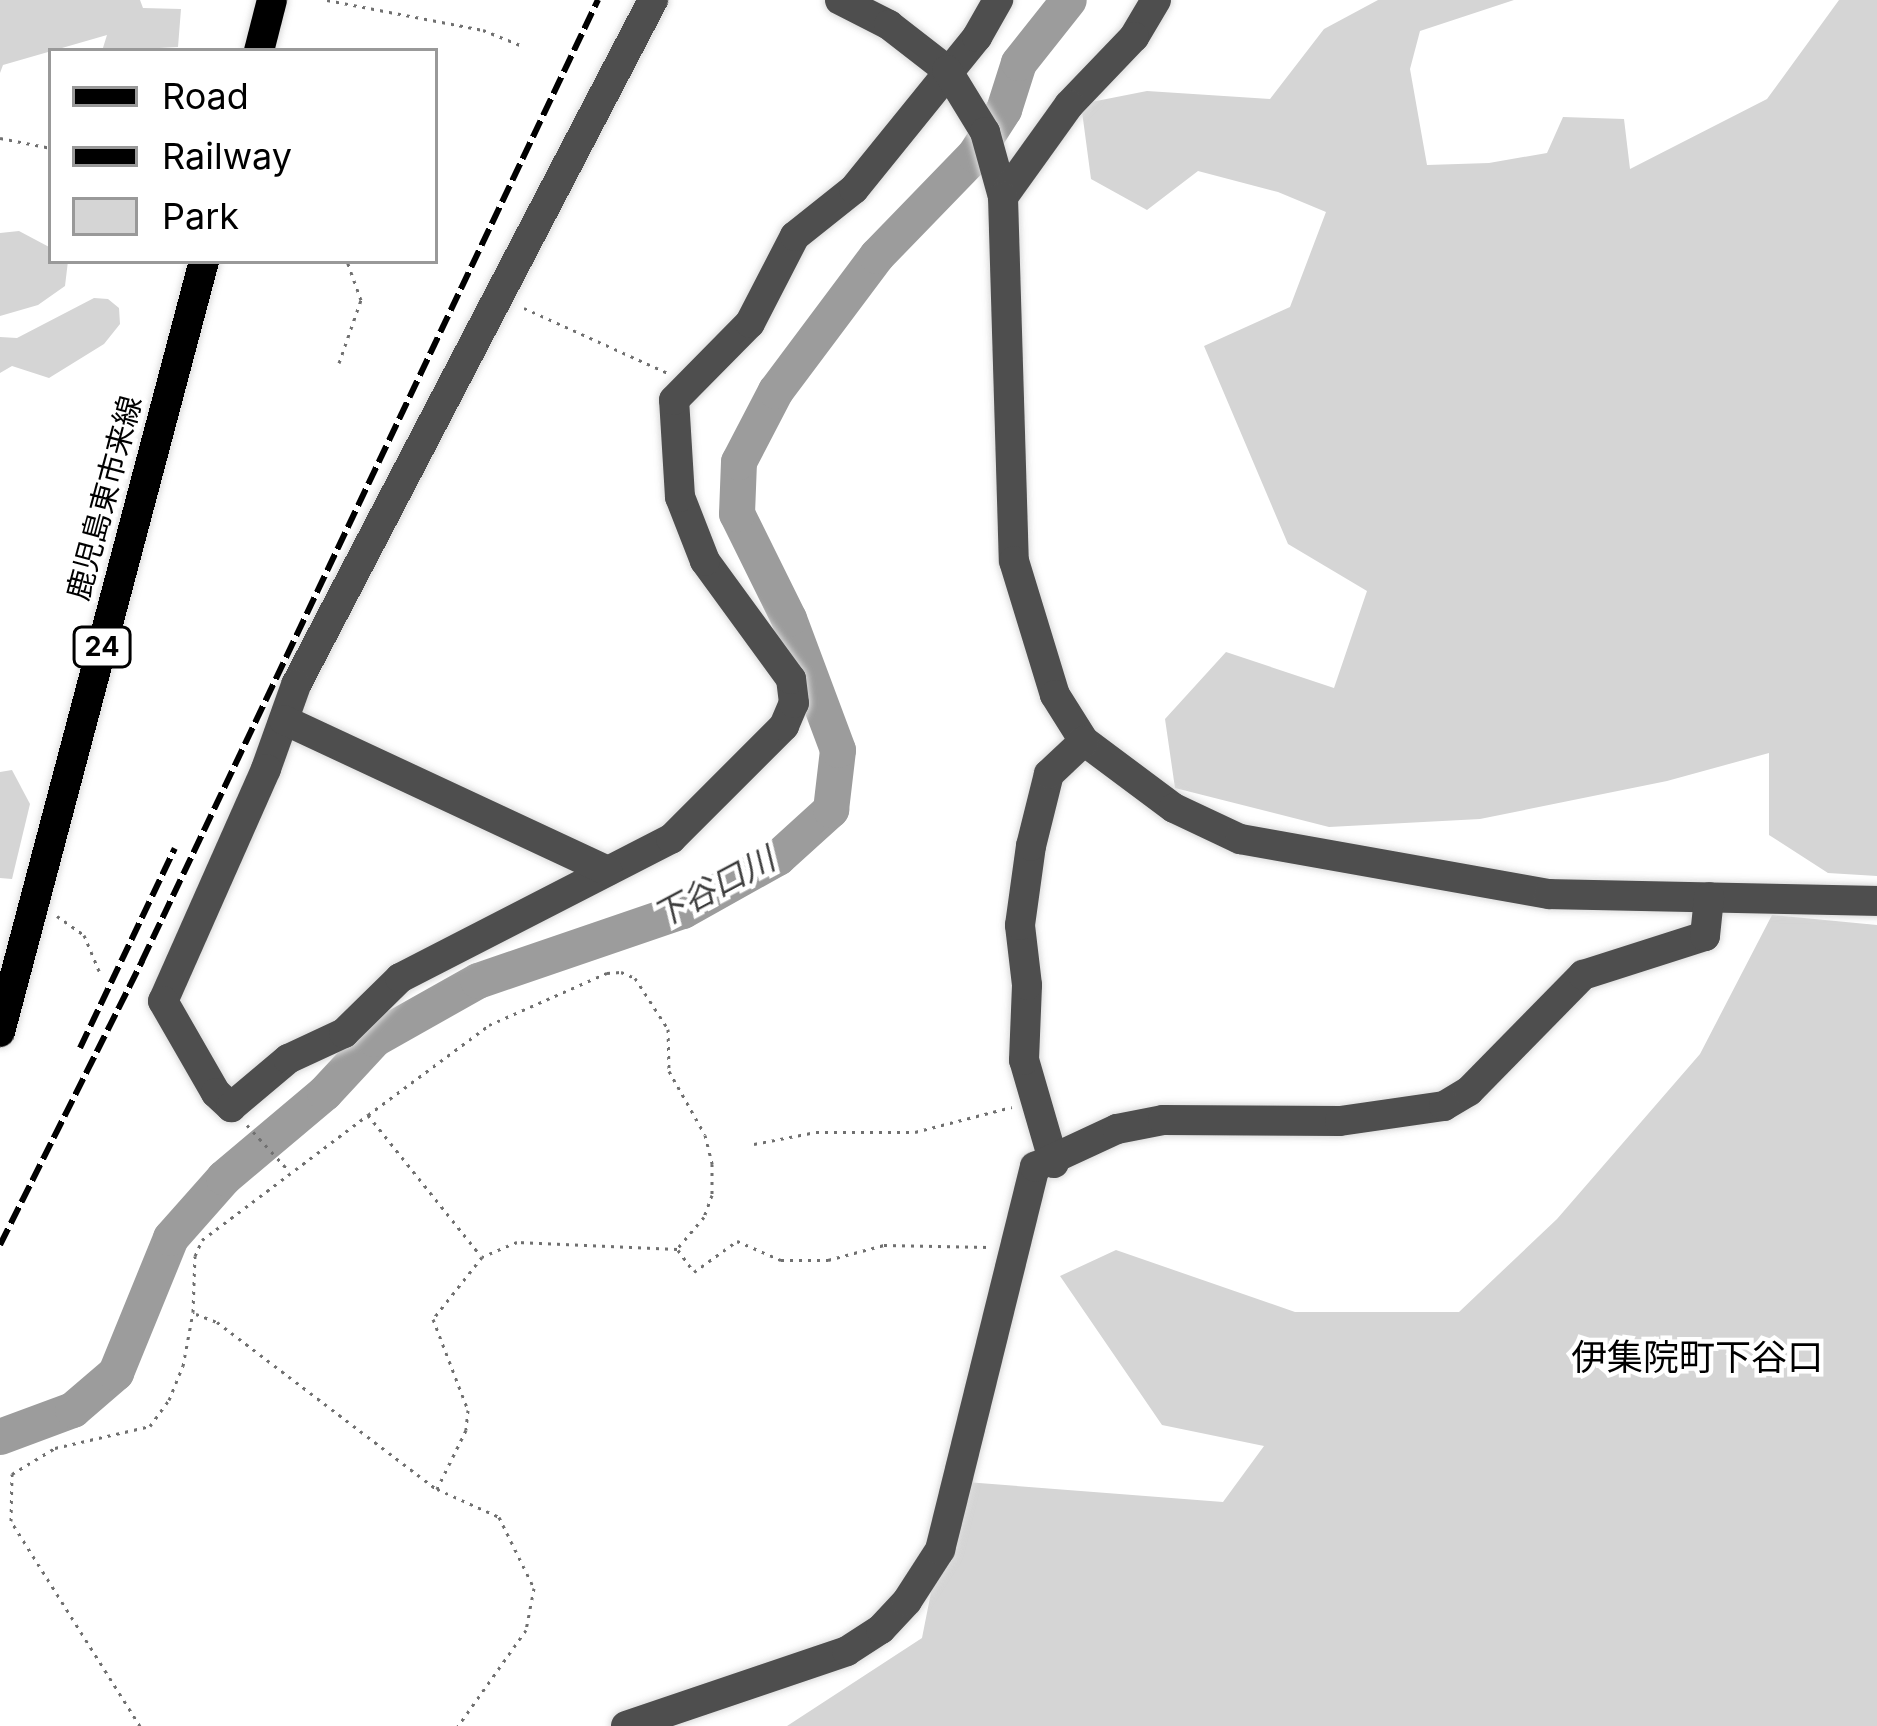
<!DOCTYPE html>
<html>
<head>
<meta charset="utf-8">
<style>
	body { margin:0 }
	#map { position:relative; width:1877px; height:1726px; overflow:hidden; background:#fff; font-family:Inter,"Noto Sans JP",sans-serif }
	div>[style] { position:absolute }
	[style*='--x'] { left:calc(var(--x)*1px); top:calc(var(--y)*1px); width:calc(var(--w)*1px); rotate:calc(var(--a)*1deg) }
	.green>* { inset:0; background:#d5d5d5 }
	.river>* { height:36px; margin:-18px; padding:0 18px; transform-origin:18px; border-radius:18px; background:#9c9c9c }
	.path>* { height:3px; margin-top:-1.5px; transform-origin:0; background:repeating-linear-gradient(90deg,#707070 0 3px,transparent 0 9px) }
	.roads { filter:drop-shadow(0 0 3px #dbdbdb) drop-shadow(0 0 3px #dbdbdb) }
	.minor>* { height:30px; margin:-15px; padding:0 15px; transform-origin:15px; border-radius:15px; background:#4e4e4e }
	.major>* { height:30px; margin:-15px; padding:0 15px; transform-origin:15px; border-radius:15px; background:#000 }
	.rail>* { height:6px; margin-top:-3px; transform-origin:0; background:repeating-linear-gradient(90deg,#000 0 18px,transparent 0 24px) }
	span { translate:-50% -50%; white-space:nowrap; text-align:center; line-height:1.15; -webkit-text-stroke:9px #fff; paint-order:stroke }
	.shield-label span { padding:3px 9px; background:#fff; border:3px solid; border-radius:9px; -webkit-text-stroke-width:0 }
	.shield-label { font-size:27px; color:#000; font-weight:700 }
	.street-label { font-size:30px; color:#000 }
	.water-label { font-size:33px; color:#3d3d3d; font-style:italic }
	.quarter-label { font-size:36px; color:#000 }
	.legend { position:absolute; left:48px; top:48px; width:390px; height:216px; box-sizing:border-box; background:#fff; border:3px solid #999; margin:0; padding:15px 21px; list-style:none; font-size:36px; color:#000 }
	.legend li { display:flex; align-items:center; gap:24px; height:60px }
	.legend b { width:60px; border:3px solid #999 }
</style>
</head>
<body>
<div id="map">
	<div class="green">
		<i style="clip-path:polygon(0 0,140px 0,143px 8px,181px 9px,178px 47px,102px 51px,107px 35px,3px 65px,0 73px)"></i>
		<i style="clip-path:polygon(1378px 0,1514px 0,1420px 31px,1410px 69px,1427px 165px,1489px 163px,1547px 153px,1563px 117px,1624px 119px,1630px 169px,1767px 99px,1839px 0,1877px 0,1877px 876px,1828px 873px,1769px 835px,1769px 753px,1667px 781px,1480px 819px,1329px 827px,1175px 788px,1165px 719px,1226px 652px,1334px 688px,1367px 591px,1288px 544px,1204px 346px,1290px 307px,1326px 212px,1278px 192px,1198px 171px,1147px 210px,1091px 179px,1081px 104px,1147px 91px,1270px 99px,1324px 29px)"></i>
		<i style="clip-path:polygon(19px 231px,51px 248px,51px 261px,68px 261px,65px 286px,38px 305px,0 316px,0 233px)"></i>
		<i style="clip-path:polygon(94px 298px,108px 299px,119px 308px,120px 324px,104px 344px,49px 378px,12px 366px,0 373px,0 337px,17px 338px)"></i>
		<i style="clip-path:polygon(12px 770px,30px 804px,12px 879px,0 878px,0 772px)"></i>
		<i style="clip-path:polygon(1772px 915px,1877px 925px,1877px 1726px,787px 1726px,922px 1638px,953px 1481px,1223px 1502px,1264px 1446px,1162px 1425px,1060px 1276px,1116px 1250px,1295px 1312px,1459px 1312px,1557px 1219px,1700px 1054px)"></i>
	</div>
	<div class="river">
		<i style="--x:0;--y:1437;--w:78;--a:-20.3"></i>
		<i style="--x:73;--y:1410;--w:57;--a:-40.7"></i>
		<i style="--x:116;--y:1373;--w:146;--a:-67.8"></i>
		<i style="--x:171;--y:1238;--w:80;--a:-48.5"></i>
		<i style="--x:224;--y:1178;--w:132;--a:-40.1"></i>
		<i style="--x:325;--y:1093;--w:74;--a:-47.2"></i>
		<i style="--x:375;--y:1039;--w:118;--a:-29.4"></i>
		<i style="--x:478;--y:981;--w:217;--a:-18.9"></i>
		<i style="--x:683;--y:911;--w:109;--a:-29.2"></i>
		<i style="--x:778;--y:858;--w:72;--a:-42.2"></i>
		<i style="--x:831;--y:810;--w:60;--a:-83.3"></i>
		<i style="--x:838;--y:750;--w:140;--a:-110.5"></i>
		<i style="--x:789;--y:619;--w:117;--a:-116.3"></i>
		<i style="--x:737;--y:514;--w:52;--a:-87.8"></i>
		<i style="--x:739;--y:462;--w:80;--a:-62.5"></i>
		<i style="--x:776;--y:391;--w:169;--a:-53.2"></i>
		<i style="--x:877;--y:256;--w:141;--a:-45.9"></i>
		<i style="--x:975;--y:155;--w:54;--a:-57.2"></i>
		<i style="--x:1004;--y:110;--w:49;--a:-72.3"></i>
		<i style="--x:1019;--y:63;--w:80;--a:-51.6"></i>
	</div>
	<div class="path">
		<i style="--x:327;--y:0;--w:159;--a:10.9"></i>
		<i style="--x:483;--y:30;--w:40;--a:22"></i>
		<i style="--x:0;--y:138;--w:52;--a:11.1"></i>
		<i style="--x:524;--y:308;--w:158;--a:24.3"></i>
		<i style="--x:339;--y:363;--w:67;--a:-70.8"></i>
		<i style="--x:361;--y:300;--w:41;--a:-109.7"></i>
		<i style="--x:57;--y:916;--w:33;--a:35"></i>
		<i style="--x:84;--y:935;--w:41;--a:67.2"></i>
		<i style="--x:368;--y:1115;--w:151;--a:-36.6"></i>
		<i style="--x:489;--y:1025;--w:129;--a:-23.8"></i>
		<i style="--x:607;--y:973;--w:14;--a:-4"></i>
		<i style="--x:621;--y:972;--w:15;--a:23"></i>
		<i style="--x:635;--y:978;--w:61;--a:57.1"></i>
		<i style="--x:668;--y:1029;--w:42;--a:88.6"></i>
		<i style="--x:669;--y:1071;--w:73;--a:60.6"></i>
		<i style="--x:705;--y:1135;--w:30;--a:76"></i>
		<i style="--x:712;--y:1164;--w:31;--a:90"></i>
		<i style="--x:712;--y:1195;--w:23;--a:110"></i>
		<i style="--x:704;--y:1217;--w:42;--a:130.2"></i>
		<i style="--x:677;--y:1249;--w:160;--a:-177.5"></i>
		<i style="--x:517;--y:1242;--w:38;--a:157"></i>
		<i style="--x:482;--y:1257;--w:79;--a:128.3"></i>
		<i style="--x:433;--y:1319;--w:97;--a:69"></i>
		<i style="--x:468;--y:1410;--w:20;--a:96"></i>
		<i style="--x:466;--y:1430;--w:66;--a:116.2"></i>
		<i style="--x:437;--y:1489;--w:68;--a:24.3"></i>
		<i style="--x:499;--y:1517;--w:79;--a:63.8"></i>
		<i style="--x:534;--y:1588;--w:43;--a:100.8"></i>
		<i style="--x:526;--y:1630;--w:118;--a:125.3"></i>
		<i style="--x:247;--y:1125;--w:62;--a:47.6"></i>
		<i style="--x:754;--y:1144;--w:63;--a:-11"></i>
		<i style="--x:816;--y:1132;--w:99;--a:0"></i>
		<i style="--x:915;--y:1132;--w:100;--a:-14.5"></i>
		<i style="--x:678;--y:1250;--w:27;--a:54"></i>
		<i style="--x:694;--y:1272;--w:53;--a:-35.8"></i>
		<i style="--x:737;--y:1241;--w:48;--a:23.4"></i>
		<i style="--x:781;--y:1260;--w:47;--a:0"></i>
		<i style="--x:828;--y:1260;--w:58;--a:-15"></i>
		<i style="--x:884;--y:1245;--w:105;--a:1.1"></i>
		<i style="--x:196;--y:1314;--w:22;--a:21"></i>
		<i style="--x:217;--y:1322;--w:274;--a:37.3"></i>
		<i style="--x:140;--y:1726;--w:242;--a:-122.2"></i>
		<i style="--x:11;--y:1521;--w:47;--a:-88.8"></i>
		<i style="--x:12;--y:1474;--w:50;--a:-31.2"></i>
		<i style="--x:55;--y:1448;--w:98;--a:-13"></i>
		<i style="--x:150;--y:1426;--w:32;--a:-54"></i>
		<i style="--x:169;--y:1400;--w:37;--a:-68"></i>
		<i style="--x:183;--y:1366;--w:55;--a:-79.5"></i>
		<i style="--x:193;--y:1312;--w:56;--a:-88"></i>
		<i style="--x:195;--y:1256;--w:17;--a:-66"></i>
		<i style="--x:202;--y:1240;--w:208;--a:-37"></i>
		<i style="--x:368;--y:1115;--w:179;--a:51.3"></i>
	</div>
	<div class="roads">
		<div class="minor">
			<i style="--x:653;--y:0;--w:772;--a:117.53"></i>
			<i style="--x:296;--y:685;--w:89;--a:109.7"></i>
			<i style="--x:266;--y:769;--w:254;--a:113.9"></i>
			<i style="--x:163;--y:1001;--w:106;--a:60.1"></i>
			<i style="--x:216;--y:1093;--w:21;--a:43"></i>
			<i style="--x:231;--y:1107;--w:75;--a:-40.1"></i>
			<i style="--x:288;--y:1059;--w:62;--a:-24.9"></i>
			<i style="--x:344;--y:1033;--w:78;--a:-44.5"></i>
			<i style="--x:400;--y:978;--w:305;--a:-27.2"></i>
			<i style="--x:671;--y:839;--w:160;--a:-45"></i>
			<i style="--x:784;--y:726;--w:25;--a:-67"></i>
			<i style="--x:794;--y:703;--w:24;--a:-97"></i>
			<i style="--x:791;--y:679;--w:146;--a:-126.1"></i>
			<i style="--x:705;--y:561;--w:69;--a:-111.3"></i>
			<i style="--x:680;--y:497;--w:97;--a:-93.5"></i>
			<i style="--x:674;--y:400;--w:108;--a:-45.4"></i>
			<i style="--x:750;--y:323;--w:98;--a:-62.7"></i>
			<i style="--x:795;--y:236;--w:75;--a:-38.5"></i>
			<i style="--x:854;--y:189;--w:196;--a:-51"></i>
			<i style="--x:977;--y:37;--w:43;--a:-60.4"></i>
			<i style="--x:840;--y:0;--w:55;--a:27"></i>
			<i style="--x:889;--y:25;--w:73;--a:37.8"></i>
			<i style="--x:947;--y:70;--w:73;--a:58.5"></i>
			<i style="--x:985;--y:132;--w:67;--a:74.5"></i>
			<i style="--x:1156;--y:0;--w:43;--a:120.7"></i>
			<i style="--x:1134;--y:37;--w:94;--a:133.7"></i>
			<i style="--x:1069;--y:105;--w:113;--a:125.7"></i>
			<i style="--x:1003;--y:197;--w:364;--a:88.3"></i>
			<i style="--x:1014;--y:561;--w:140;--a:73"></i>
			<i style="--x:1055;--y:695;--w:54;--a:57.8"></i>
			<i style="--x:1084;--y:741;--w:112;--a:36.7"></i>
			<i style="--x:1174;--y:808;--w:73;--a:25.2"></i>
			<i style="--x:1240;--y:839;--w:314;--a:10.1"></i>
			<i style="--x:1549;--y:894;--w:328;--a:1.2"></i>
			<i style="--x:284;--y:720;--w:357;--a:25"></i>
			<i style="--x:1054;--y:1163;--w:107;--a:-106.2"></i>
			<i style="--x:1024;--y:1060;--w:75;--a:-87.7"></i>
			<i style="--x:1027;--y:985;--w:60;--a:-96.7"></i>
			<i style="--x:1020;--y:925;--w:80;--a:-82.1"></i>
			<i style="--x:1031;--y:846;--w:74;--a:-76"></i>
			<i style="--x:1049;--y:774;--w:48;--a:-43.3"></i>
			<i style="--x:626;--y:1726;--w:233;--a:-18.7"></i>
			<i style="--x:847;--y:1651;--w:40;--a:-32.9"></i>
			<i style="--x:881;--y:1629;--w:38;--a:-47"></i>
			<i style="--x:907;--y:1601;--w:61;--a:-57.1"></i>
			<i style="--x:940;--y:1550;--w:395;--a:-76.1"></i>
			<i style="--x:1035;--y:1167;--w:90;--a:-24.9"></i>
			<i style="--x:1117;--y:1129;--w:47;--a:-11.1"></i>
			<i style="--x:1163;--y:1120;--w:177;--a:0.3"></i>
			<i style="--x:1340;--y:1121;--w:105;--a:-8.2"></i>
			<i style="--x:1444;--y:1106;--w:29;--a:-31"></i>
			<i style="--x:1469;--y:1091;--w:163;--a:-45.5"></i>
			<i style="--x:1583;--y:975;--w:128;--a:-17.7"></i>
			<i style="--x:1705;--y:936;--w:39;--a:-84"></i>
		</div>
		<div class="major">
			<i style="--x:259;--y:51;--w:53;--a:-75.7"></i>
			<i style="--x:0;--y:1032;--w:798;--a:-75.18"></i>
		</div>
	</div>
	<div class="rail">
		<i style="--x:80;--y:1048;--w:221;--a:-64.6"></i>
		<i style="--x:0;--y:1245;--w:318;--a:-63.4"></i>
		<i style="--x:142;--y:961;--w:1064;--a:-64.62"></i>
	</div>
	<div class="shield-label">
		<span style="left:102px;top:647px">24</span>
	</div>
	<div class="street-label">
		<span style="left:104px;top:498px;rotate:-75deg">鹿児島東市来線</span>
	</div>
	<div class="water-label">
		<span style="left:714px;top:888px;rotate:-28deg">下谷口川</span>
	</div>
	<div class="quarter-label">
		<span style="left:1697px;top:1358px">伊集院町下谷口</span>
	</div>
	<ul class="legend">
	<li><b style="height:15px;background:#000"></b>Road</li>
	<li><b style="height:15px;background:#000"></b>Railway</li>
	<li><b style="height:33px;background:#d5d5d5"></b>Park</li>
	</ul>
</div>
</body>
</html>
